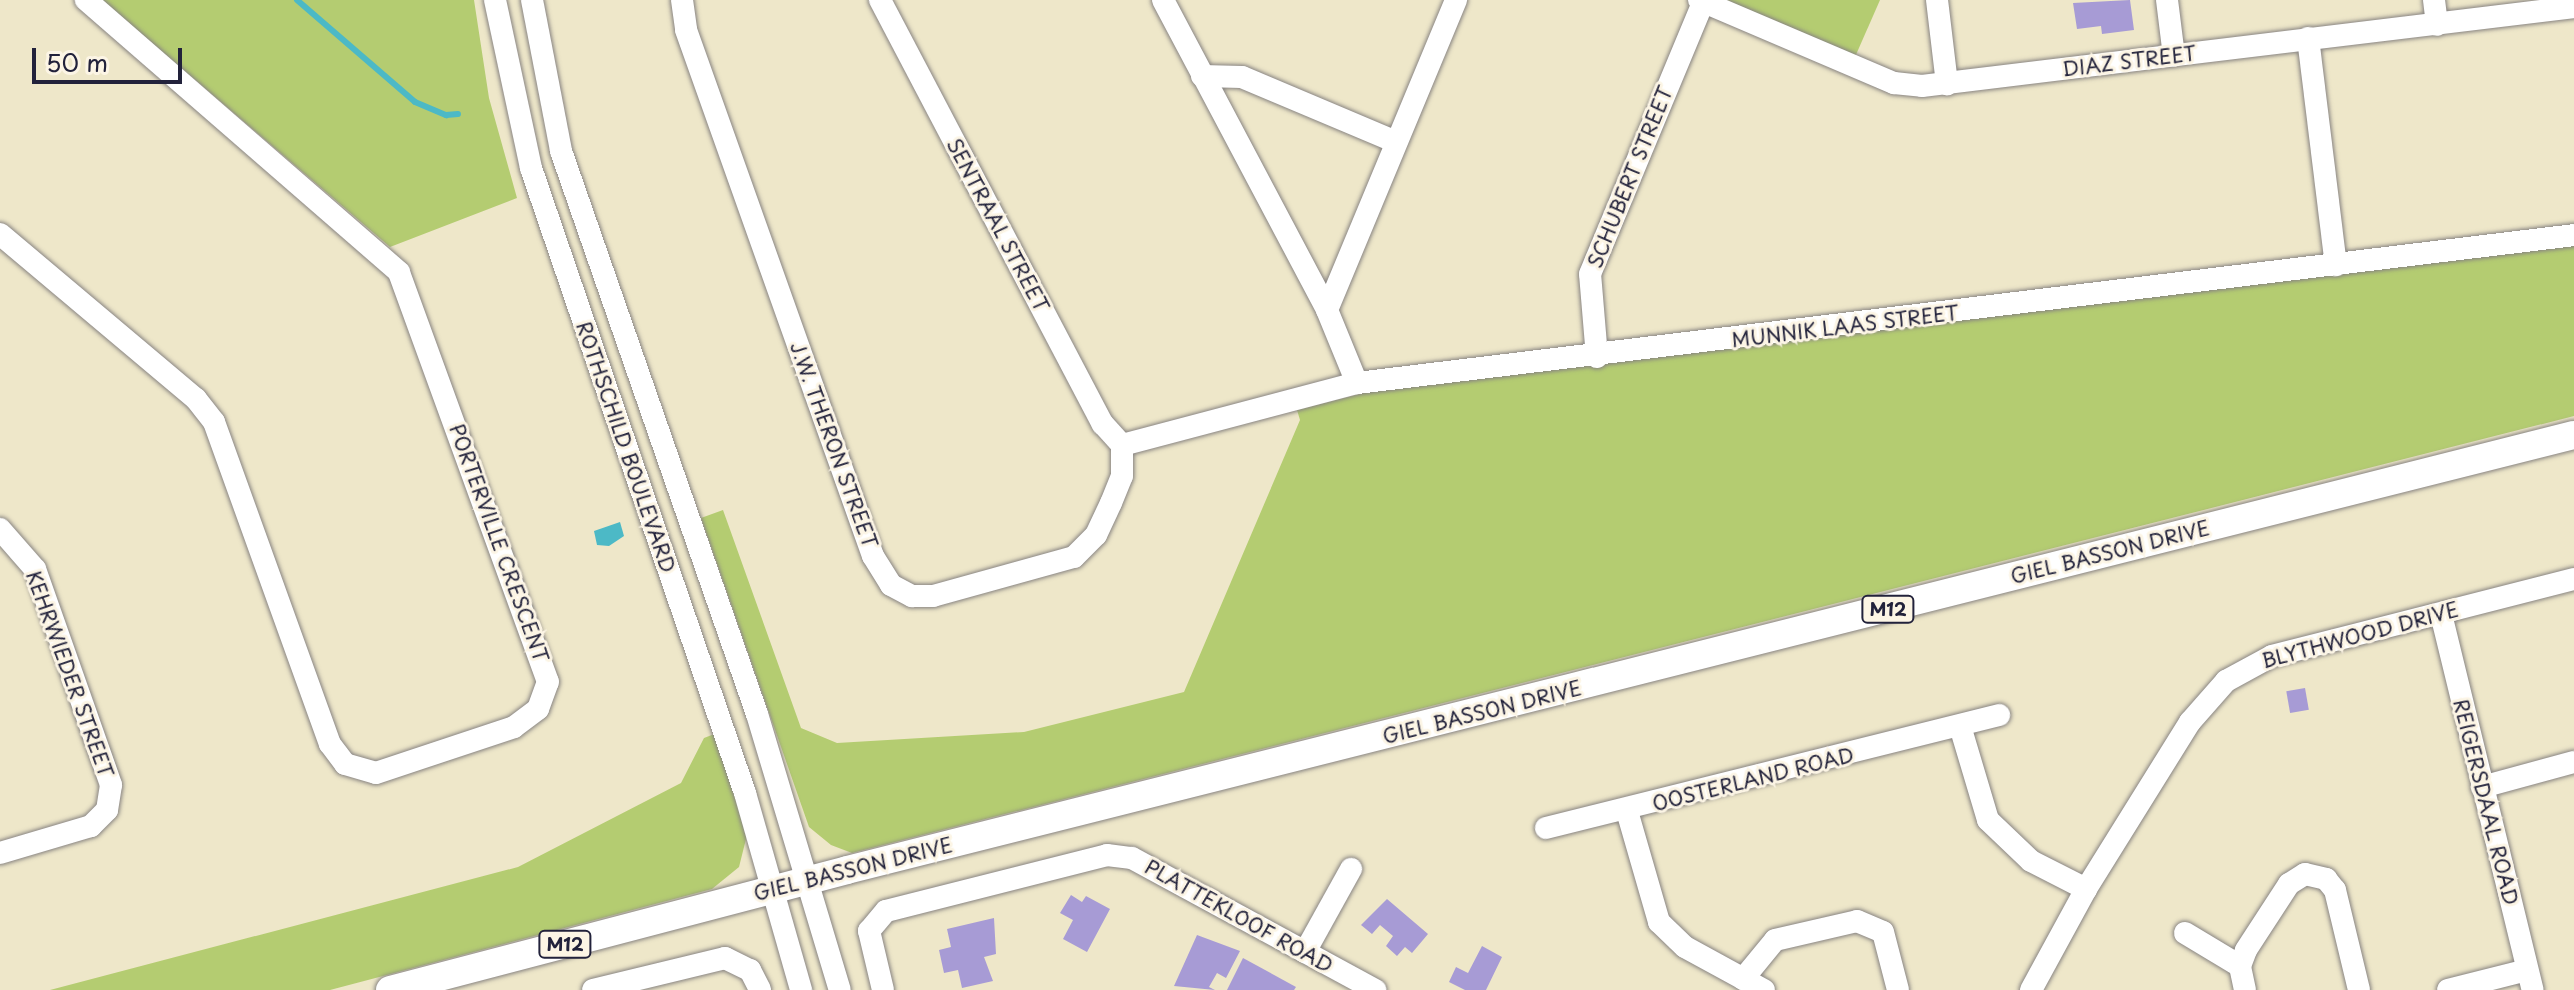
<!DOCTYPE html>
<html>
<head>
<meta charset="utf-8">
<style>
	body { margin:0 }
	#map { position:relative; width:2574px; height:990px; overflow:hidden; background:#eee7c9; font-family:"Playpen Sans",sans-serif }
	div>[style] { position:absolute }
	[style*='--x'] { left:calc(var(--x)*1px); top:calc(var(--y)*1px); width:calc(var(--w)*1px); rotate:calc(var(--a)*1deg) }
	.green>* { inset:0; background:#b4cc71 }
	.water>* { inset:0; background:#4cb9c6 }
	.stream>* { height:6px; margin:-3px; padding:0 3px; transform-origin:3px; border-radius:3px; background:#4cb9c6 }
	.building>* { inset:0; background:#a79bd5; transform-origin:0 0 }
	.roads { filter:drop-shadow(0 0 2px #888482) drop-shadow(0 0 2px #888482) }
	.minor>* { height:22px; margin:-11px; padding:0 11px; transform-origin:11px; border-radius:11px; background:#fff }
	.major>* { height:28px; margin:-14px; padding:0 14px; transform-origin:14px; border-radius:14px; background:#fff }
	span { translate:-50% -50%; white-space:nowrap; text-align:center; line-height:1.15; -webkit-text-stroke:6px #fcf5e5; paint-order:stroke }
	.shield-label span { padding:2px 6px; background:#fcf5e5; border:2px solid; border-radius:6px; -webkit-text-stroke-width:0 }
	.shield-label { font-size:18px; color:#22223b; font-weight:700 }
	.street-label { font-size:20px; color:#22223b }
	.scale { position:absolute; left:32px; top:48px; width:150px; height:36px; box-sizing:border-box; border:4px solid #22223b; border-top:0; padding-left:10px; font-size:24px; line-height:28px; white-space:nowrap; color:#22223b; -webkit-text-stroke:6px #fcf5e5; paint-order:stroke }
</style>
</head>
<body>
<div id="map">
	<div class="green">
		<i style="clip-path:polygon(102px 0,474px 0,489px 98px,517px 198px,390px 247px)"></i>
		<i style="clip-path:polygon(1719px 0,1880px 0,1855px 57px)"></i>
		<i style="clip-path:polygon(2574px 246px,2574px 416px,852px 853px,831px 845px,809px 827px,701px 518px,723px 510px,801px 728px,837px 743px,1024px 732px,1184px 692px,1300px 420px,1297px 410px,1368px 392px)"></i>
		<i style="clip-path:polygon(717px 733px,747px 835px,739px 867px,712px 889px,330px 990px,50px 990px,518px 867px,681px 783px,704px 738px)"></i>
	</div>
	<div class="water">
		<i style="clip-path:polygon(620px 522px,624px 536px,609px 546px,597px 545px,594px 531px)"></i>
	</div>
	<div class="stream">
		<i style="--x:297;--y:0;--w:156;--a:40.8"></i>
		<i style="--x:415;--y:102;--w:34;--a:23"></i>
		<i style="--x:446;--y:115;--w:12;--a:-5"></i>
	</div>
	<div class="building">
		<i style="clip-path:polygon(2130px 0,2134px 30px,2102px 34px,2101px 26px,2077px 29px,2073px 3px)"></i>
		<i style="left:2305px;top:688px;width:22px;height:19px;rotate:80deg"></i>
		<i style="clip-path:polygon(1071px 895px,1082px 902px,1086px 896px,1110px 909px,1087px 952px,1063px 939px,1073px 920px,1060px 913px)"></i>
		<i style="clip-path:polygon(1387px 899px,1428px 934px,1412px 953px,1405px 947px,1397px 956px,1386px 946px,1393px 936px,1380px 925px,1372px 934px,1361px 925px)"></i>
		<i style="clip-path:polygon(994px 918px,996px 954px,984px 957px,993px 981px,962px 988px,958px 970px,944px 973px,939px 950px,951px 947px,947px 929px)"></i>
		<i style="clip-path:polygon(1197px 935px,1240px 951px,1226px 978px,1217px 973px,1209px 987px,1215px 990px,1174px 986px)"></i>
		<i style="clip-path:polygon(1482px 946px,1502px 957px,1486px 990px,1465px 990px,1449px 982px,1456px 967px,1468px 973px)"></i>
		<i style="clip-path:polygon(1243px 958px,1296px 987px,1294px 990px,1227px 990px)"></i>
	</div>
	<div class="roads">
		<div class="minor">
			<i style="--x:495;--y:0;--w:172;--a:77.9"></i>
			<i style="--x:531;--y:168;--w:661;--a:71.1"></i>
			<i style="--x:745;--y:793;--w:205;--a:74.1"></i>
			<i style="--x:532;--y:0;--w:154;--a:79.1"></i>
			<i style="--x:561;--y:151;--w:596;--a:70.81"></i>
			<i style="--x:757;--y:714;--w:288;--a:73.3"></i>
			<i style="--x:682;--y:0;--w:30;--a:82"></i>
			<i style="--x:686;--y:30;--w:558;--a:70.43"></i>
			<i style="--x:873;--y:556;--w:34;--a:58"></i>
			<i style="--x:891;--y:585;--w:24;--a:28"></i>
			<i style="--x:912;--y:596;--w:21;--a:0"></i>
			<i style="--x:933;--y:596;--w:146;--a:-15.5"></i>
			<i style="--x:1074;--y:557;--w:31;--a:-45"></i>
			<i style="--x:1096;--y:535;--w:35;--a:-65"></i>
			<i style="--x:1111;--y:503;--w:29;--a:-68"></i>
			<i style="--x:1122;--y:476;--w:31;--a:-90"></i>
			<i style="--x:880;--y:0;--w:479;--a:62.3"></i>
			<i style="--x:1103;--y:424;--w:28;--a:48"></i>
			<i style="--x:1163;--y:0;--w:351;--a:62.1"></i>
			<i style="--x:1327;--y:310;--w:79;--a:67.7"></i>
			<i style="--x:1699;--y:0;--w:212;--a:23.1"></i>
			<i style="--x:1894;--y:83;--w:28;--a:6"></i>
			<i style="--x:1922;--y:86;--w:657;--a:-6.91"></i>
			<i style="--x:1937;--y:0;--w:85;--a:83.2"></i>
			<i style="--x:2167;--y:0;--w:56;--a:82.9"></i>
			<i style="--x:2434;--y:0;--w:25;--a:83"></i>
			<i style="--x:2308;--y:38;--w:229;--a:83"></i>
			<i style="--x:1202;--y:76;--w:40;--a:1.4"></i>
			<i style="--x:1242;--y:77;--w:167;--a:22.9"></i>
			<i style="--x:0;--y:234;--w:256;--a:40.1"></i>
			<i style="--x:196;--y:399;--w:29;--a:52"></i>
			<i style="--x:214;--y:422;--w:342;--a:70.2"></i>
			<i style="--x:330;--y:744;--w:25;--a:53"></i>
			<i style="--x:345;--y:764;--w:32;--a:16"></i>
			<i style="--x:376;--y:773;--w:145;--a:-18.4"></i>
			<i style="--x:514;--y:727;--w:30;--a:-37"></i>
			<i style="--x:538;--y:709;--w:29;--a:-70"></i>
			<i style="--x:548;--y:682;--w:436;--a:-110"></i>
			<i style="--x:399;--y:272;--w:415;--a:-139"></i>
			<i style="--x:1327;--y:310;--w:336;--a:-67.4"></i>
			<i style="--x:1597;--y:357;--w:83;--a:-94.8"></i>
			<i style="--x:1590;--y:274;--w:295;--a:-67.4"></i>
			<i style="--x:1122;--y:445;--w:243;--a:-14.8"></i>
			<i style="--x:1357;--y:383;--w:1226;--a:-6.93"></i>
			<i style="--x:0;--y:529;--w:53;--a:48.8"></i>
			<i style="--x:35;--y:569;--w:229;--a:70.6"></i>
			<i style="--x:111;--y:785;--w:25;--a:99"></i>
			<i style="--x:107;--y:810;--w:23;--a:135"></i>
			<i style="--x:91;--y:826;--w:95;--a:163.5"></i>
			<i style="--x:2441;--y:614;--w:387;--a:76.3"></i>
			<i style="--x:1960;--y:726;--w:98;--a:73.4"></i>
			<i style="--x:1988;--y:820;--w:59;--a:43.6"></i>
			<i style="--x:2031;--y:861;--w:62;--a:27"></i>
			<i style="--x:2482;--y:787;--w:95;--a:-15.2"></i>
			<i style="--x:1627;--y:811;--w:116;--a:73.9"></i>
			<i style="--x:1659;--y:922;--w:36;--a:44"></i>
			<i style="--x:1685;--y:947;--w:90;--a:28.6"></i>
			<i style="--x:1546;--y:828;--w:467;--a:-14"></i>
			<i style="--x:2185;--y:933;--w:64;--a:31"></i>
			<i style="--x:1305;--y:952;--w:95;--a:-61"></i>
			<i style="--x:1743;--y:979;--w:50;--a:-50.6"></i>
			<i style="--x:1775;--y:940;--w:84;--a:-13"></i>
			<i style="--x:1857;--y:921;--w:28;--a:23"></i>
			<i style="--x:1883;--y:932;--w:60;--a:75.5"></i>
			<i style="--x:593;--y:990;--w:136;--a:-13.6"></i>
			<i style="--x:725;--y:958;--w:28;--a:26"></i>
			<i style="--x:750;--y:970;--w:22;--a:63"></i>
			<i style="--x:883;--y:990;--w:61;--a:-103.3"></i>
			<i style="--x:869;--y:931;--w:26;--a:-50"></i>
			<i style="--x:886;--y:911;--w:228;--a:-14.2"></i>
			<i style="--x:1107;--y:855;--w:25;--a:7"></i>
			<i style="--x:1132;--y:858;--w:277;--a:28.5"></i>
			<i style="--x:2031;--y:990;--w:115;--a:-61.4"></i>
			<i style="--x:2086;--y:889;--w:197;--a:-58.1"></i>
			<i style="--x:2190;--y:722;--w:55;--a:-48.7"></i>
			<i style="--x:2226;--y:681;--w:52;--a:-28.5"></i>
			<i style="--x:2272;--y:656;--w:312;--a:-14.3"></i>
			<i style="--x:2245;--y:990;--w:25;--a:-102"></i>
			<i style="--x:2240;--y:966;--w:17;--a:-69"></i>
			<i style="--x:2246;--y:950;--w:79;--a:-56.9"></i>
			<i style="--x:2289;--y:884;--w:19;--a:-32"></i>
			<i style="--x:2305;--y:874;--w:22;--a:13"></i>
			<i style="--x:2326;--y:879;--w:14;--a:51"></i>
			<i style="--x:2335;--y:890;--w:103;--a:76.5"></i>
			<i style="--x:2448;--y:990;--w:81;--a:-14.2"></i>
		</div>
		<div class="major">
			<i style="--x:390;--y:990;--w:472;--a:-14.7"></i>
			<i style="--x:847;--y:870;--w:1781;--a:-14.14"></i>
		</div>
	</div>
	<div class="shield-label">
		<span style="left:1888px;top:609px">M12</span>
		<span style="left:565px;top:944px">M12</span>
	</div>
	<div class="street-label">
		<span style="left:2129px;top:61px;rotate:-7deg">DIAZ STREET</span>
		<span style="left:1630px;top:177px;rotate:-68deg">SCHUBERT STREET</span>
		<span style="left:998px;top:225px;rotate:62deg">SENTRAAL STREET</span>
		<span style="left:1845px;top:326px;rotate:-7deg">MUNNIK LAAS STREET</span>
		<span style="left:834px;top:445px;rotate:70deg">J.W. THERON STREET</span>
		<span style="left:626px;top:447px;rotate:71deg">ROTHSCHILD BOULEVARD</span>
		<span style="left:499px;top:543px;rotate:70deg">PORTERVILLE CRESCENT</span>
		<span style="left:2110px;top:552px;rotate:-14deg">GIEL BASSON DRIVE</span>
		<span style="left:2360px;top:635px;rotate:-15deg">BLYTHWOOD DRIVE</span>
		<span style="left:70px;top:674px;rotate:70deg">KEHRWIEDER STREET</span>
		<span style="left:1482px;top:712px;rotate:-14deg">GIEL BASSON DRIVE</span>
		<span style="left:1753px;top:779px;rotate:-14deg">OOSTERLAND ROAD</span>
		<span style="left:2486px;top:802px;rotate:76deg">REIGERSDAAL ROAD</span>
		<span style="left:853px;top:869px;rotate:-14deg">GIEL BASSON DRIVE</span>
		<span style="left:1239px;top:916px;rotate:29deg">PLATTEKLOOF ROAD</span>
	</div>
	<div class="scale">50 m</div>
</div>
</body>
</html>
